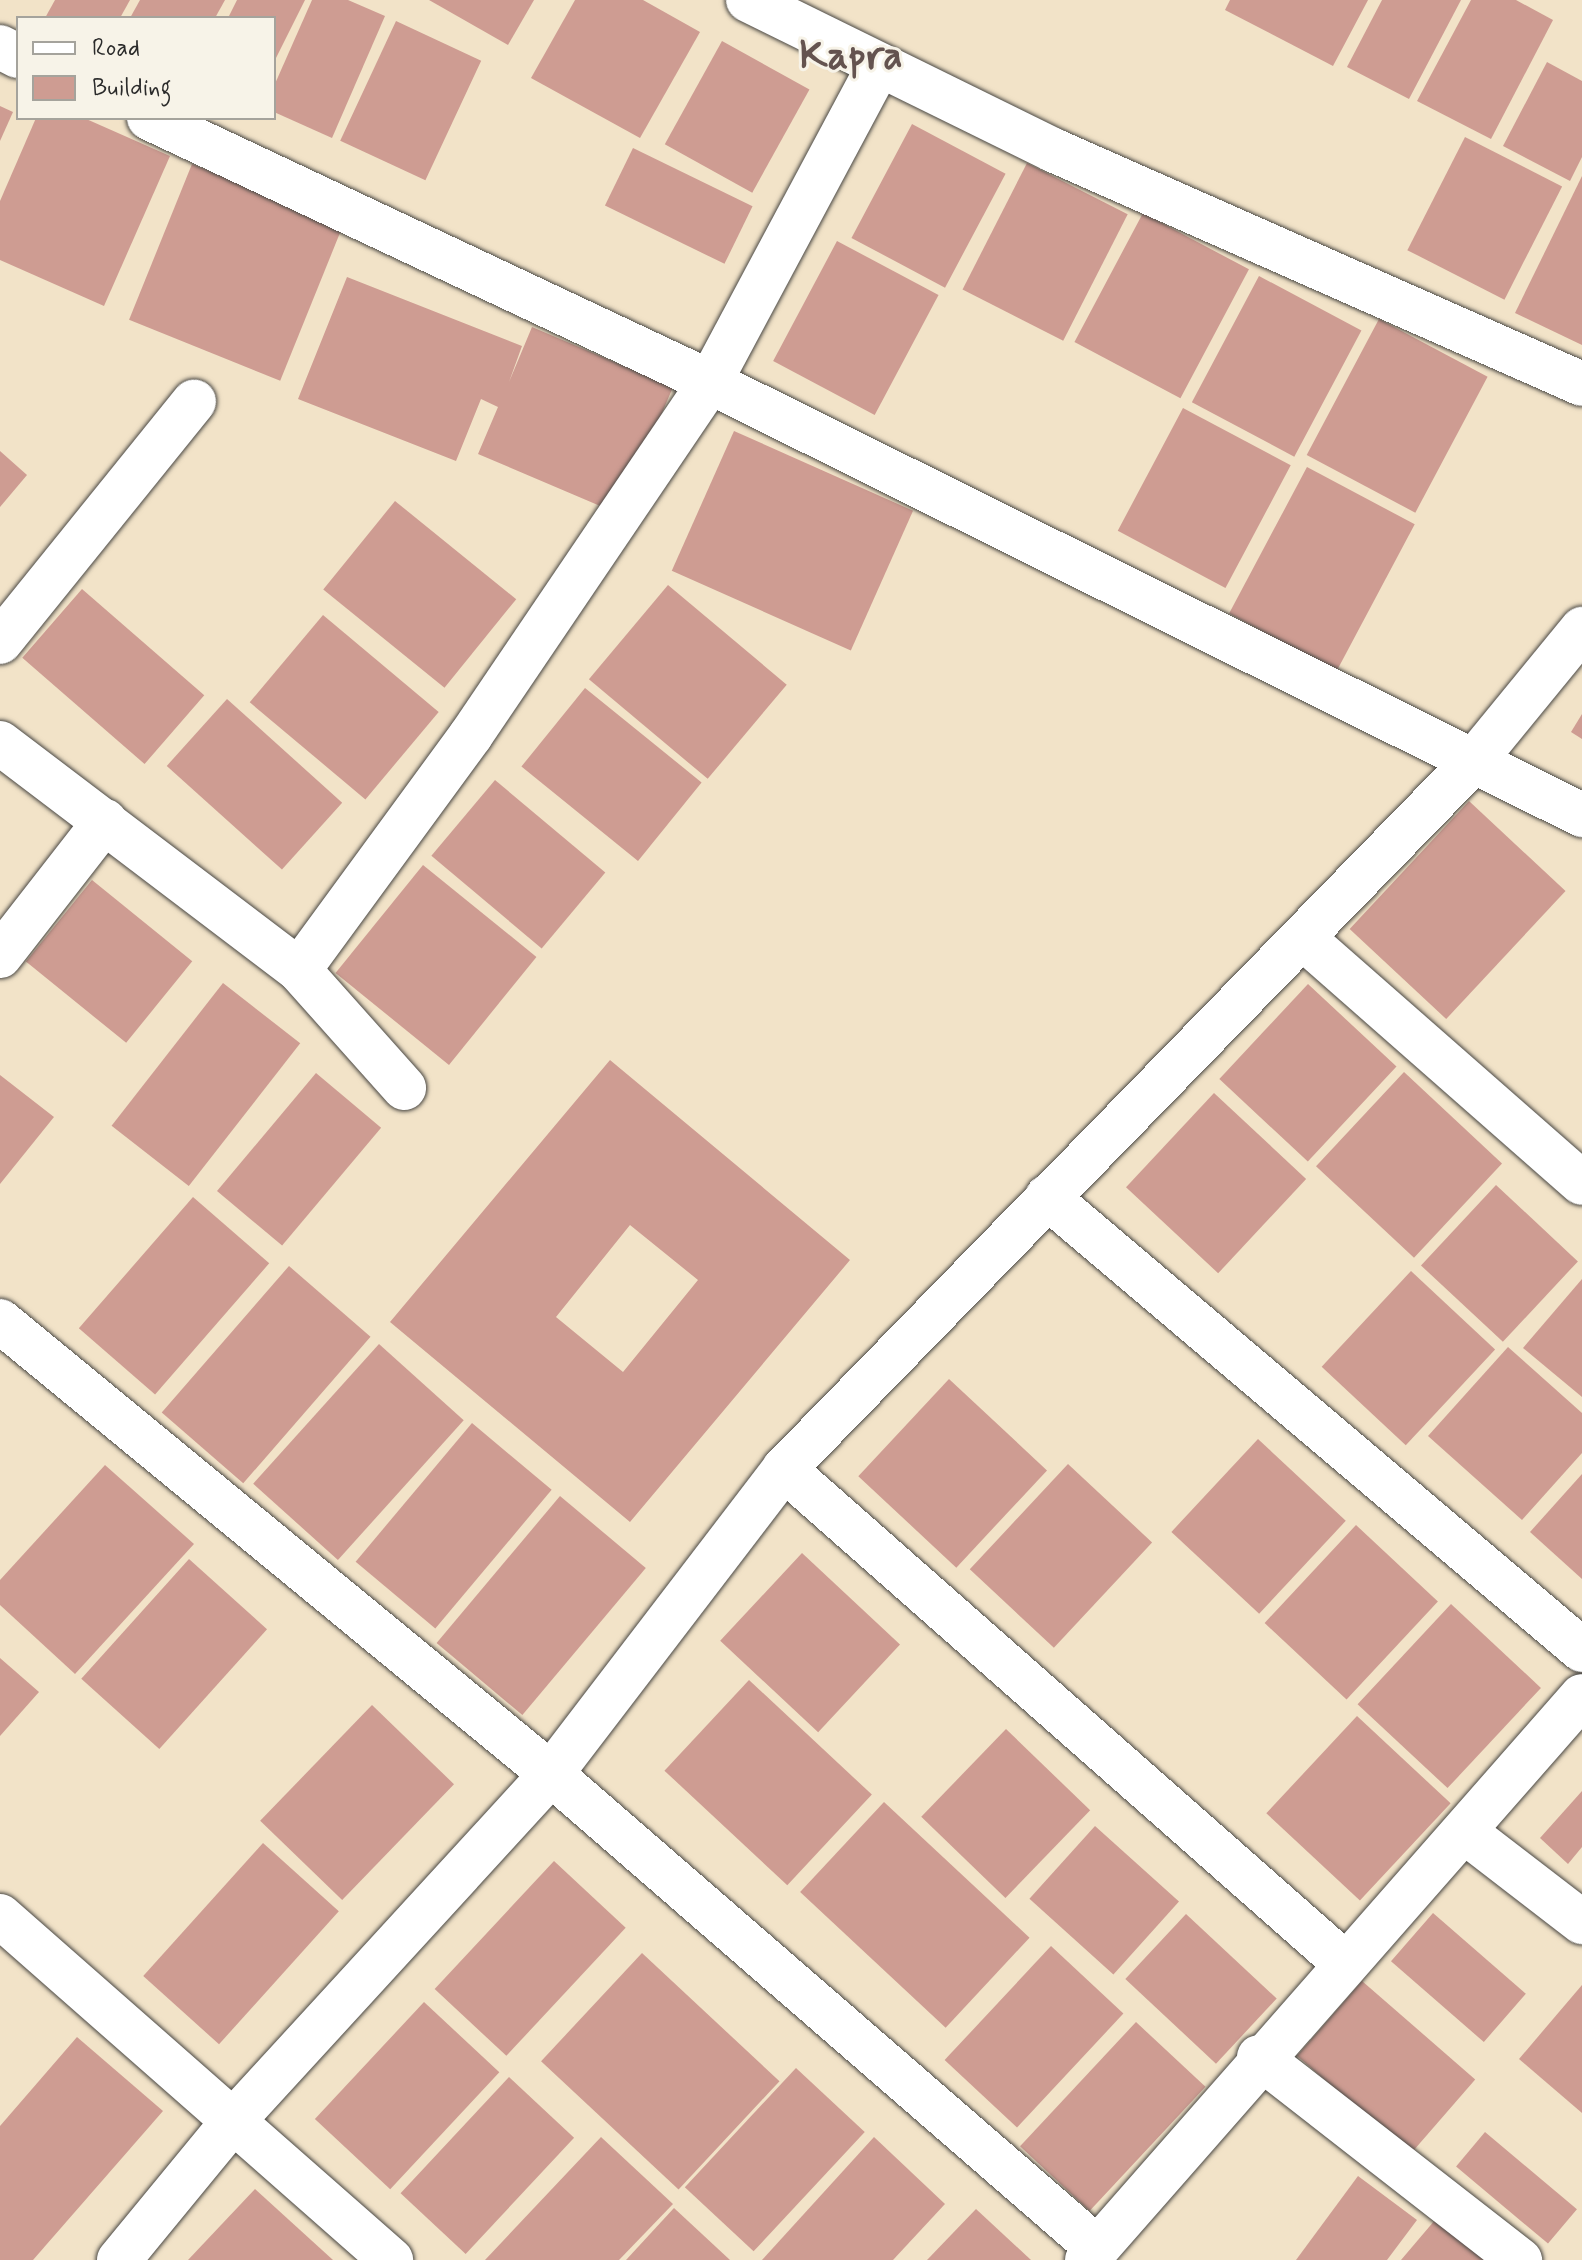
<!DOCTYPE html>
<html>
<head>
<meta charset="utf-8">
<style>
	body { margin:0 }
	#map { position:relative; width:1582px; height:2260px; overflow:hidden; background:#f2e3c8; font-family:Mynerve,sans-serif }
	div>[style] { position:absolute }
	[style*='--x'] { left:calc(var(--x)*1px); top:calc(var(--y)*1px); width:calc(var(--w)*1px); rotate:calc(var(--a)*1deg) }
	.building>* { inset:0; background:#ce9c92; transform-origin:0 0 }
	.roads { filter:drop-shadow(0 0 2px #494743) drop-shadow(0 0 2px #494743) }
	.minor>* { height:44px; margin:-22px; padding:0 22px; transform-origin:22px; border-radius:22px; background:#fff }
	span { translate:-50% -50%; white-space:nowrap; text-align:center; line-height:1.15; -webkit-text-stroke:6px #f7f3e8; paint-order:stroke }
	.district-label { font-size:40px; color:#64534f; font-weight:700 }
	.legend { position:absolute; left:16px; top:16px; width:260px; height:104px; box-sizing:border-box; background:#f7f3e8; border:2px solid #a5a39c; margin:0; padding:10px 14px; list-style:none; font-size:24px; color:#2b2b2b }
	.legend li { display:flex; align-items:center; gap:16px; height:40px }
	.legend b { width:40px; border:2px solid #a5a39c }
</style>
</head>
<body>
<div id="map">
	<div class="building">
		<i style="clip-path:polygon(55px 0,130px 0,120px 18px,45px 18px)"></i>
		<i style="clip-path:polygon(140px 0,225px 0,215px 18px,130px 18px)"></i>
		<i style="clip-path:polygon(237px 0,305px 0,274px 62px,274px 18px,228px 18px)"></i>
		<i style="clip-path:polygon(312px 0,348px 0,385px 16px,332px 138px,274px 112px,274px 86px)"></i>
		<i style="clip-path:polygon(429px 0,534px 0,508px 45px)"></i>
		<i style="clip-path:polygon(575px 0,643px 0,700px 32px,640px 138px,531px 78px)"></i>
		<i style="clip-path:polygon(1230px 0,1368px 0,1333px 66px,1225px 10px)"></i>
		<i style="clip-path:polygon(1382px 0,1461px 0,1409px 99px,1347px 67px)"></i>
		<i style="clip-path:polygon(1471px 0,1516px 0,1553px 20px,1491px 139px,1417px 101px)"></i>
		<i style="left:396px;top:21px;width:94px;height:132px;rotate:25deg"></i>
		<i style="left:722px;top:41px;width:100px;height:118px;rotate:29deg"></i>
		<i style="clip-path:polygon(1547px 62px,1582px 81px,1582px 157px,1570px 181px,1503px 146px)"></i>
		<i style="clip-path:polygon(0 106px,13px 112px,0 141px)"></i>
		<i style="clip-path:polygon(36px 118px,84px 118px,170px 156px,104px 306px,0 260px,0 201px)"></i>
		<i style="left:912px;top:124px;width:106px;height:129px;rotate:28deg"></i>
		<i style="left:1465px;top:137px;width:109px;height:127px;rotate:27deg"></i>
		<i style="left:633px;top:148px;width:133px;height:64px;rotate:26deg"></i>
		<i style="left:1027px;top:163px;width:113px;height:142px;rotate:27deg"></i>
		<i style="left:192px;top:164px;width:163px;height:168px;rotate:22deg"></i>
		<i style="clip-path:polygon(1582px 176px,1582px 345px,1515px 313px)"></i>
		<i style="left:1143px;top:213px;width:120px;height:146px;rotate:28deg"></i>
		<i style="left:837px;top:241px;width:115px;height:136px;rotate:28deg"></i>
		<i style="left:1259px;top:276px;width:116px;height:143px;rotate:28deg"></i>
		<i style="clip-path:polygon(347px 277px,522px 346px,509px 382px,532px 327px,673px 387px,619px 514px,478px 454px,498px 407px,481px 399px,456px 461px,298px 399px)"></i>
		<i style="left:1379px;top:319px;width:123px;height:154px;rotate:28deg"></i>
		<i style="left:1183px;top:408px;width:122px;height:139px;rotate:28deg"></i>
		<i style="left:734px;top:431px;width:196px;height:153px;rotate:24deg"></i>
		<i style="clip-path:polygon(0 451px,27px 475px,0 507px)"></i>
		<i style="left:1307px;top:467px;width:122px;height:166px;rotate:28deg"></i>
		<i style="left:395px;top:501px;width:156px;height:114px;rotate:39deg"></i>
		<i style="left:668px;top:585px;width:155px;height:123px;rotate:40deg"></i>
		<i style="left:82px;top:589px;width:162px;height:91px;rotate:41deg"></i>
		<i style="left:323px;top:615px;width:151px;height:114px;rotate:40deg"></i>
		<i style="left:585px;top:688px;width:150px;height:101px;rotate:39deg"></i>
		<i style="left:227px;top:699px;width:155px;height:90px;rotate:42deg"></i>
		<i style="clip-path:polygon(1582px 714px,1582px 739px,1571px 732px)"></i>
		<i style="left:495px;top:780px;width:144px;height:99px;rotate:40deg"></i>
		<i style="left:1469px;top:801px;width:132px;height:175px;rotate:43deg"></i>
		<i style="left:423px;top:865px;width:146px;height:139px;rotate:39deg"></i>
		<i style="left:92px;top:880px;width:129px;height:105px;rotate:39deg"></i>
		<i style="left:223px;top:983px;width:98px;height:181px;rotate:38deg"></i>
		<i style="left:1308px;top:984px;width:121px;height:130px;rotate:43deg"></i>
		<i style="clip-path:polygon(evenodd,610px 1060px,850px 1260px,630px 1522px,390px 1322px,610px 1060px,630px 1225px,698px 1280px,623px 1372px,556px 1317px,630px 1225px)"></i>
		<i style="left:1404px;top:1072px;width:134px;height:129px;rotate:43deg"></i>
		<i style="left:316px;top:1073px;width:85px;height:154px;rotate:40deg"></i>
		<i style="clip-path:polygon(0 1075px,54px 1117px,0 1184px)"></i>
		<i style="left:1214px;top:1093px;width:126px;height:129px;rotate:43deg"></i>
		<i style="left:1496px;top:1185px;width:112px;height:110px;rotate:43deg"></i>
		<i style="left:193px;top:1197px;width:101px;height:174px;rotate:41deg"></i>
		<i style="left:289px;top:1266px;width:108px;height:194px;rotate:41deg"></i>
		<i style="left:1411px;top:1271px;width:115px;height:131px;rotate:43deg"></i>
		<i style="clip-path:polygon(1582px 1279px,1582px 1397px,1523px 1348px)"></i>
		<i style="left:379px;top:1344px;width:114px;height:188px;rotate:42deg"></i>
		<i style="clip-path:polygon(1508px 1347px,1582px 1413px,1582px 1453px,1522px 1520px,1428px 1436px)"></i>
		<i style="left:949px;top:1379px;width:134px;height:133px;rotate:43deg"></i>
		<i style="left:472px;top:1423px;width:104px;height:181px;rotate:40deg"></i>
		<i style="left:1258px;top:1439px;width:120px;height:127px;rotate:43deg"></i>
		<i style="left:1068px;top:1464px;width:115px;height:144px;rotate:43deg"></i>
		<i style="clip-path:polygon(105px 1465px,194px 1544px,75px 1674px,0 1605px,0 1580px)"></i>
		<i style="clip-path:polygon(1582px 1474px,1582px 1579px,1530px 1532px)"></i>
		<i style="left:560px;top:1496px;width:112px;height:192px;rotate:40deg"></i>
		<i style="left:1356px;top:1525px;width:112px;height:134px;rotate:43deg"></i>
		<i style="left:802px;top:1553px;width:134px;height:120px;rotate:43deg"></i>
		<i style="left:189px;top:1559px;width:105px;height:161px;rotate:42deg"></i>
		<i style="left:1451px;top:1604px;width:123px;height:137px;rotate:43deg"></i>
		<i style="clip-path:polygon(0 1658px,39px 1692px,0 1736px)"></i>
		<i style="left:749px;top:1680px;width:168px;height:124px;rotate:43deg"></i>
		<i style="left:372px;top:1705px;width:114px;height:161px;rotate:44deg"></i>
		<i style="left:1357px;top:1716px;width:128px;height:133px;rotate:43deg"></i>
		<i style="left:1006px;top:1729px;width:117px;height:122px;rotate:44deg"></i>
		<i style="clip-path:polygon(1582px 1791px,1582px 1847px,1568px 1864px,1540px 1838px)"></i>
		<i style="left:884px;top:1802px;width:199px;height:123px;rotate:43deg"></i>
		<i style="left:1095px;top:1826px;width:113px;height:98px;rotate:42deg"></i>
		<i style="left:263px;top:1843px;width:102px;height:179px;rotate:42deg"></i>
		<i style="left:554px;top:1861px;width:98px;height:175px;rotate:43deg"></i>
		<i style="left:1433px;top:1913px;width:123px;height:64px;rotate:41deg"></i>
		<i style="left:1186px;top:1914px;width:124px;height:89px;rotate:43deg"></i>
		<i style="left:1051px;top:1946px;width:99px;height:156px;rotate:43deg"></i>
		<i style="left:642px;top:1953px;width:188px;height:148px;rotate:43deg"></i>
		<i style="left:1362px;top:1981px;width:150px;height:99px;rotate:41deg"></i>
		<i style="clip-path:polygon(1582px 1985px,1582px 2113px,1519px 2059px)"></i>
		<i style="left:424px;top:2002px;width:103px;height:160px;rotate:43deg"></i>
		<i style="left:1136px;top:2022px;width:95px;height:170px;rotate:43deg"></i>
		<i style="clip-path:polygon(77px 2037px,163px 2111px,33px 2260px,0 2260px,0 2126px)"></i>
		<i style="left:796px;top:2068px;width:94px;height:163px;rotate:43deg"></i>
		<i style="left:509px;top:2077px;width:89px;height:159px;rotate:43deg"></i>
		<i style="left:1485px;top:2132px;width:120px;height:45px;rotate:40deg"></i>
		<i style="clip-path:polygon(601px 2137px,673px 2204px,619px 2260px,485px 2260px)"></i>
		<i style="clip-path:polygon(874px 2137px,945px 2204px,893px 2260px,762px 2260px)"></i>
		<i style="clip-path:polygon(1358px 2176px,1417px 2220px,1387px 2260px,1296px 2260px)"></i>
		<i style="clip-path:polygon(255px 2189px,333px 2260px,188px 2260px)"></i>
		<i style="clip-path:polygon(674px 2208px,730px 2260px,626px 2260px)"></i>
		<i style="clip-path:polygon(976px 2209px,1031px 2260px,927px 2260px)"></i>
		<i style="clip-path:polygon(1435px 2220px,1484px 2260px,1401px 2260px)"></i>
	</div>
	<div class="roads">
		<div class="minor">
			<i style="--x:748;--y:0;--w:340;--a:26.2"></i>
			<i style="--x:1053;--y:150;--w:578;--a:23.86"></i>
			<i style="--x:0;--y:47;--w:20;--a:27"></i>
			<i style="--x:149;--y:118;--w:620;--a:25.2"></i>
			<i style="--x:710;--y:382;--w:974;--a:26.41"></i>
			<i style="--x:0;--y:642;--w:309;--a:-51.1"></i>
			<i style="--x:0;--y:743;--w:375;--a:37.2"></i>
			<i style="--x:299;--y:970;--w:158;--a:48.3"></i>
			<i style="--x:1303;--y:938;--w:371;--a:41.3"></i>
			<i style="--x:0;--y:956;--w:171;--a:-52.1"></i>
			<i style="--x:299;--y:970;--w:291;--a:-53.8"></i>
			<i style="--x:471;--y:735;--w:426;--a:-55.9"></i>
			<i style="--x:710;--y:382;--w:359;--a:-61.9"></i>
			<i style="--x:1047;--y:1197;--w:701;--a:40.26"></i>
			<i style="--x:0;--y:1321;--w:713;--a:39.43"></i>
			<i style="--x:551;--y:1774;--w:722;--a:40.95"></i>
			<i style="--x:784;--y:1469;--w:744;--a:41.4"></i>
			<i style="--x:1465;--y:1832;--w:148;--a:37.6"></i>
			<i style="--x:0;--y:1916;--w:521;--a:41.34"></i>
			<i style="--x:1259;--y:2057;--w:331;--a:37.9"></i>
			<i style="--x:119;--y:2260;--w:183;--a:-50.6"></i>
			<i style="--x:235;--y:2119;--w:468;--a:-47.5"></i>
			<i style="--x:551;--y:1774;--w:384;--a:-52.6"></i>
			<i style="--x:784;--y:1469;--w:989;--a:-45.74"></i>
			<i style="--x:1474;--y:761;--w:171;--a:-50.7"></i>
			<i style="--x:1087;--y:2260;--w:750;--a:-48.73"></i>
		</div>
	</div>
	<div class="district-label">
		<span style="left:851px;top:57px">Kapra</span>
	</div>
	<ul class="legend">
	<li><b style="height:10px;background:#fff"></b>Road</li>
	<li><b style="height:22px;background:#ce9c92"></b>Building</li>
	</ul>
</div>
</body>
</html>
